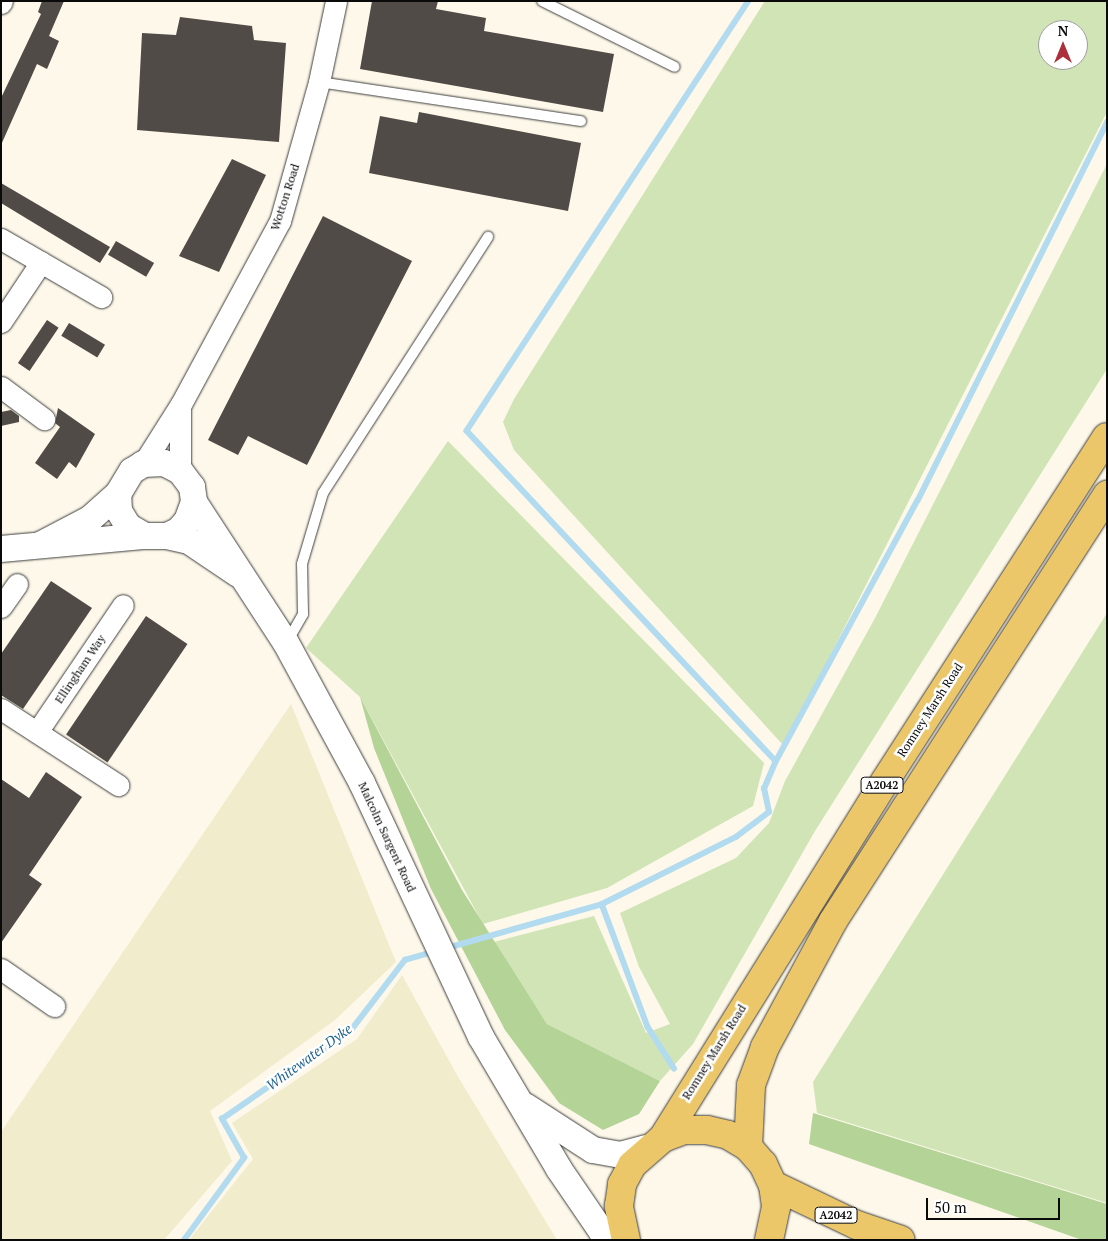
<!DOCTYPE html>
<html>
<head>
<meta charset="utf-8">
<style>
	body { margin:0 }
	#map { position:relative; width:1108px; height:1241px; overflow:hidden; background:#fdf8e9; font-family:"PT Serif",serif }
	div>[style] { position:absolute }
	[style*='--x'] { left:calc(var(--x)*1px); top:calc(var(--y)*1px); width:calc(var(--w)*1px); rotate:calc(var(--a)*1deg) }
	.farmland>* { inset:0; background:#f0eccc }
	.green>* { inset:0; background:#d0e4b6 }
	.forest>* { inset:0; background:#b4d397 }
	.stream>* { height:5.5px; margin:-2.75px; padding:0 2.75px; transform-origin:2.75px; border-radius:2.75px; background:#b2dbf0 }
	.building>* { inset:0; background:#514b47; transform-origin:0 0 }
	.roads { filter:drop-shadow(0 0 1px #3d3d3d) drop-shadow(0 0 1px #3d3d3d) }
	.service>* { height:10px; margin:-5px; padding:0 5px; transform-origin:5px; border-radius:5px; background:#fff }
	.minor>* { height:21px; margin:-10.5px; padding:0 10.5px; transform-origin:10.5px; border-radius:10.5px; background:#fff }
	.tertiary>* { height:26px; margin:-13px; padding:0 13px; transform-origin:13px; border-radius:13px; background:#fff }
	.primary>* { height:28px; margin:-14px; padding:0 14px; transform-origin:14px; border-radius:14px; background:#ecc769 }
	span { translate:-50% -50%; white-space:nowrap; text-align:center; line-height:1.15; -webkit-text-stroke:5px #fff; paint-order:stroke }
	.shield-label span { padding:1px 4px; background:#fff; border:1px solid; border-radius:4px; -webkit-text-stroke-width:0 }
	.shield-label { font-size:11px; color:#0a0a0a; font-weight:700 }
	.street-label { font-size:12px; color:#0a0a0a }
	.water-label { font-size:14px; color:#1f638f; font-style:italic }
	.frame { position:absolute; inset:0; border:2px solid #0a0a0a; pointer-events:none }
	.north { position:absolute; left:1038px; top:20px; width:50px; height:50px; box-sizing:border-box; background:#fff; border:1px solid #9d9d9d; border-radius:50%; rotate:0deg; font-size:14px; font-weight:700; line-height:20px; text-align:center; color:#0a0a0a }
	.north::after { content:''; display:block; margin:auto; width:18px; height:22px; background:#ad2f3a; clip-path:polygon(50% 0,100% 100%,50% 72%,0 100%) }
	.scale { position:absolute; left:926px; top:1198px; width:134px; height:22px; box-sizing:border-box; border:2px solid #0a0a0a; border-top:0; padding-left:6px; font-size:15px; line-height:18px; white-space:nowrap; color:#0a0a0a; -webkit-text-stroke:4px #fff; paint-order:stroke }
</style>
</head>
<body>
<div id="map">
	<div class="farmland">
		<i style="clip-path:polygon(291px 704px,396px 962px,335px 1020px,210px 1111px,232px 1161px,164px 1240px,1px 1240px,1px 1132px)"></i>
		<i style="clip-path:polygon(402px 975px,457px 1075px,557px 1240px,189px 1240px,253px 1159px,232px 1123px,357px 1039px)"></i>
	</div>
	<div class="green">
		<i style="clip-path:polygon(evenodd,765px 1px,1107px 1px,1107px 112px,784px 746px,514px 450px,503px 422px,514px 399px,765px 1px,1048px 30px,1078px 30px,1078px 60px,1048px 60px,1048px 30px)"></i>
		<i style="clip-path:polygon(1107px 164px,1107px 369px,815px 831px,693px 1044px,660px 1081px,547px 1024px,494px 942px,594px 916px,646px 1033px,670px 1024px,639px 967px,620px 913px,736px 858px,769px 823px,785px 781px,874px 620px)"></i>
		<i style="clip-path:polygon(448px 441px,764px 763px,753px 806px,607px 888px,483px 924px,360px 697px,306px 648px)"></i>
		<i style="clip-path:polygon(1107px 613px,1107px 1203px,817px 1113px,813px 1082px)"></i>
	</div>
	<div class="forest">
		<i style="clip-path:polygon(360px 697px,462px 890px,547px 1024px,660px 1081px,639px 1114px,603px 1130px,559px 1103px,505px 1030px,431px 889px,374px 748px)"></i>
		<i style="clip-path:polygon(813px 1113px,1107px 1204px,1107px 1240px,1082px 1240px,809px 1144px)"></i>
	</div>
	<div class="stream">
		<i style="--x:749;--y:1;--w:514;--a:123.26"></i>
		<i style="--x:467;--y:431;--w:452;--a:46.9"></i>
		<i style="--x:602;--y:904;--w:131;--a:69.5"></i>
		<i style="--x:648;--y:1027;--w:49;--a:57.6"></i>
		<i style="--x:447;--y:948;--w:161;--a:-15.8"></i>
		<i style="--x:602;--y:904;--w:150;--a:-26.6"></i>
		<i style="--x:736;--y:837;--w:41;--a:-37.1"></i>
		<i style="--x:769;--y:812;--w:24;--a:-102"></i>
		<i style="--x:764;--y:789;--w:30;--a:-67"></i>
		<i style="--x:776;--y:761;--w:297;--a:-61.5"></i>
		<i style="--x:918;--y:500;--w:423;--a:-63.4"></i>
		<i style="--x:184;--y:1240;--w:102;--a:-53.8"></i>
		<i style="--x:244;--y:1158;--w:45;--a:-119.4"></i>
		<i style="--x:222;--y:1119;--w:158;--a:-34.7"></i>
		<i style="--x:352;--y:1029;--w:87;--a:-52.5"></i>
		<i style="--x:405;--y:960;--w:29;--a:-16"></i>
	</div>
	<div class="building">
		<i style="clip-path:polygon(42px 1px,64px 1px,49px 36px,59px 41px,47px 69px,37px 64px,1px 145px,1px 98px,41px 14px,38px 12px)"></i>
		<i style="clip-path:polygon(372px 1px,438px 1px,436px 9px,486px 18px,484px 31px,614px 54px,603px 112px,360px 69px)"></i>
		<i style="clip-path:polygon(180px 17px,252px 26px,254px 40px,286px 43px,279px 142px,137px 130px,142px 33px,176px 35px)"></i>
		<i style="clip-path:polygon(419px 112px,581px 143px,568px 211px,369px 173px,380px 116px,417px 123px)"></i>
		<i style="clip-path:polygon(232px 159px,266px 175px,219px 272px,179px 256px)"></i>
		<i style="clip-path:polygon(1px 183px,110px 247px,100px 263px,1px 203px)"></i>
		<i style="clip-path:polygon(323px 216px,412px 261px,307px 465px,248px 436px,238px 455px,208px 440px)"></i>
		<i style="left:116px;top:241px;width:44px;height:16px;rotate:30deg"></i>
		<i style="left:47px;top:320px;width:14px;height:52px;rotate:34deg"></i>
		<i style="left:69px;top:323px;width:42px;height:15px;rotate:31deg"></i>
		<i style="clip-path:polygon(58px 408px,95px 434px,76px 468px,69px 462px,57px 479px,35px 463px,60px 427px,55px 423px)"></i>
		<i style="clip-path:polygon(11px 410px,19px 416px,19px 422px,1px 426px,1px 412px)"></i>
		<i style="clip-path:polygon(51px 581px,92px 608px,23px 709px,1px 695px,1px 654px)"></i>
		<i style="left:146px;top:616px;width:50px;height:143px;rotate:34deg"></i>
		<i style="clip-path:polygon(46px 772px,82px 797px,29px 875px,42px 884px,1px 943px,1px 779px,29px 798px)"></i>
	</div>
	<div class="roads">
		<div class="service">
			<i style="--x:542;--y:1;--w:148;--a:26.4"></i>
			<i style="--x:319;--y:82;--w:265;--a:8.5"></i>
			<i style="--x:287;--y:642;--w:32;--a:-60"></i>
			<i style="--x:303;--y:614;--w:50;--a:-91.1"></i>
			<i style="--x:302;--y:564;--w:74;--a:-73.5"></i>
			<i style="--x:323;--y:493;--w:305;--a:-57.2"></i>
		</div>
		<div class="minor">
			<i style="--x:1;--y:3;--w:2;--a:-63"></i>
			<i style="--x:1;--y:239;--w:116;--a:30.1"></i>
			<i style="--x:1;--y:322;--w:72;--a:-56.3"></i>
			<i style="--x:1;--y:387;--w:54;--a:36.7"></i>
			<i style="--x:143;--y:464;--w:71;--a:-57.7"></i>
			<i style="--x:181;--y:404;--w:208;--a:-61.6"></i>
			<i style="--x:280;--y:221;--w:144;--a:-74.3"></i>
			<i style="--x:319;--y:82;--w:83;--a:-78.1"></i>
			<i style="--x:180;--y:471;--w:65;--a:-90"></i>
			<i style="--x:1;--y:607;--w:28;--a:-55"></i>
			<i style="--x:1;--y:709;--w:140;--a:33"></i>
			<i style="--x:37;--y:732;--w:153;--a:-55.9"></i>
			<i style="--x:1;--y:969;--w:65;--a:34.9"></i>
		</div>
		<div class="tertiary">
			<i style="--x:194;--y:502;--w:168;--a:56.9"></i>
			<i style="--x:286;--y:643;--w:159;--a:61.5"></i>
			<i style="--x:362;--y:783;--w:280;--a:64.9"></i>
			<i style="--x:481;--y:1037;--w:153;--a:59.4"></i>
			<i style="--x:559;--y:1169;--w:76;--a:55.7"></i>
			<i style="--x:602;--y:1232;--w:23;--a:10"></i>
			<i style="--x:167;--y:536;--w:23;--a:13"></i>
			<i style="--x:189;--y:541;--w:59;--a:34"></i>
			<i style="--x:40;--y:545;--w:56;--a:-27.5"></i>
			<i style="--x:90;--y:519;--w:38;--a:-42"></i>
			<i style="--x:118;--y:494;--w:27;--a:-59"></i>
			<i style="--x:132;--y:471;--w:13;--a:-32"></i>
			<i style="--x:143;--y:464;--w:21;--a:-3"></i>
			<i style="--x:164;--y:463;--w:18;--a:27"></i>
			<i style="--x:180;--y:471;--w:20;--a:53"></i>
			<i style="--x:192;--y:487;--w:15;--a:82"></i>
			<i style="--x:194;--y:502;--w:20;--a:110"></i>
			<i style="--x:187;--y:521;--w:13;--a:132"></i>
			<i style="--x:178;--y:531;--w:12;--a:156"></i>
			<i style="--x:167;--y:536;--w:22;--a:180"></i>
			<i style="--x:145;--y:536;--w:20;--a:-150"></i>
			<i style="--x:128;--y:526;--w:17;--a:-121"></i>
			<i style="--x:119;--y:511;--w:17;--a:-93"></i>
			<i style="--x:1;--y:549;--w:145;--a:-5.2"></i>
			<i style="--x:525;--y:1106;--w:81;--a:32.9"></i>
			<i style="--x:593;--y:1150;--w:27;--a:10"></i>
			<i style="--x:620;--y:1155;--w:27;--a:-15"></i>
		</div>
		<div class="primary">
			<i style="--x:663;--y:1138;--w:420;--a:-58.1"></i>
			<i style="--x:885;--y:781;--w:409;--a:-57.2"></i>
			<i style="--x:748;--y:1147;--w:62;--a:-87.2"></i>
			<i style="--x:751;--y:1085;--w:40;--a:-69.8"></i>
			<i style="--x:765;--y:1047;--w:143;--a:-61.6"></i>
			<i style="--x:833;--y:921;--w:507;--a:-57.25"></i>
			<i style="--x:773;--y:1185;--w:93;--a:25.5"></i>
			<i style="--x:857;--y:1225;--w:46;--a:18.8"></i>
			<i style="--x:626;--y:1240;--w:35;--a:-102"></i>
			<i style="--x:619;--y:1206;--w:22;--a:-82"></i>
			<i style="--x:622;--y:1184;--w:21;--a:-62"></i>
			<i style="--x:632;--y:1165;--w:41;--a:-41.1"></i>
			<i style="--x:663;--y:1138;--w:22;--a:-21"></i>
			<i style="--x:684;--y:1130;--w:23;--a:0"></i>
			<i style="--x:707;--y:1130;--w:22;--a:13"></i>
			<i style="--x:728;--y:1135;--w:23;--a:31"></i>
			<i style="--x:748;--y:1147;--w:23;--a:49"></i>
			<i style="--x:763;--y:1164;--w:23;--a:65"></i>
			<i style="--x:773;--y:1185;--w:22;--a:82"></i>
			<i style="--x:776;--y:1207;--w:34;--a:102"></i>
		</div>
	</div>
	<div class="shield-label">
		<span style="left:882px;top:785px">A2042</span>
		<span style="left:836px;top:1215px">A2042</span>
	</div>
	<div class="street-label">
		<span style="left:285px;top:197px;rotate:-72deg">Wotton Road</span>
		<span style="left:80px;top:669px;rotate:-56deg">Ellingham Way</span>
		<span style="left:930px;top:710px;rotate:-57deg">Romney Marsh Road</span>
		<span style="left:387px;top:837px;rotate:65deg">Malcolm Sargent Road</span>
		<span style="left:714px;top:1052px;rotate:-58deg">Romney Marsh Road</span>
	</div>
	<div class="water-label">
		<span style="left:309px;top:1057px;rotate:-36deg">Whitewater Dyke</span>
	</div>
	<div class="frame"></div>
	<div class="north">N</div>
	<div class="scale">50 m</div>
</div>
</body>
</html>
